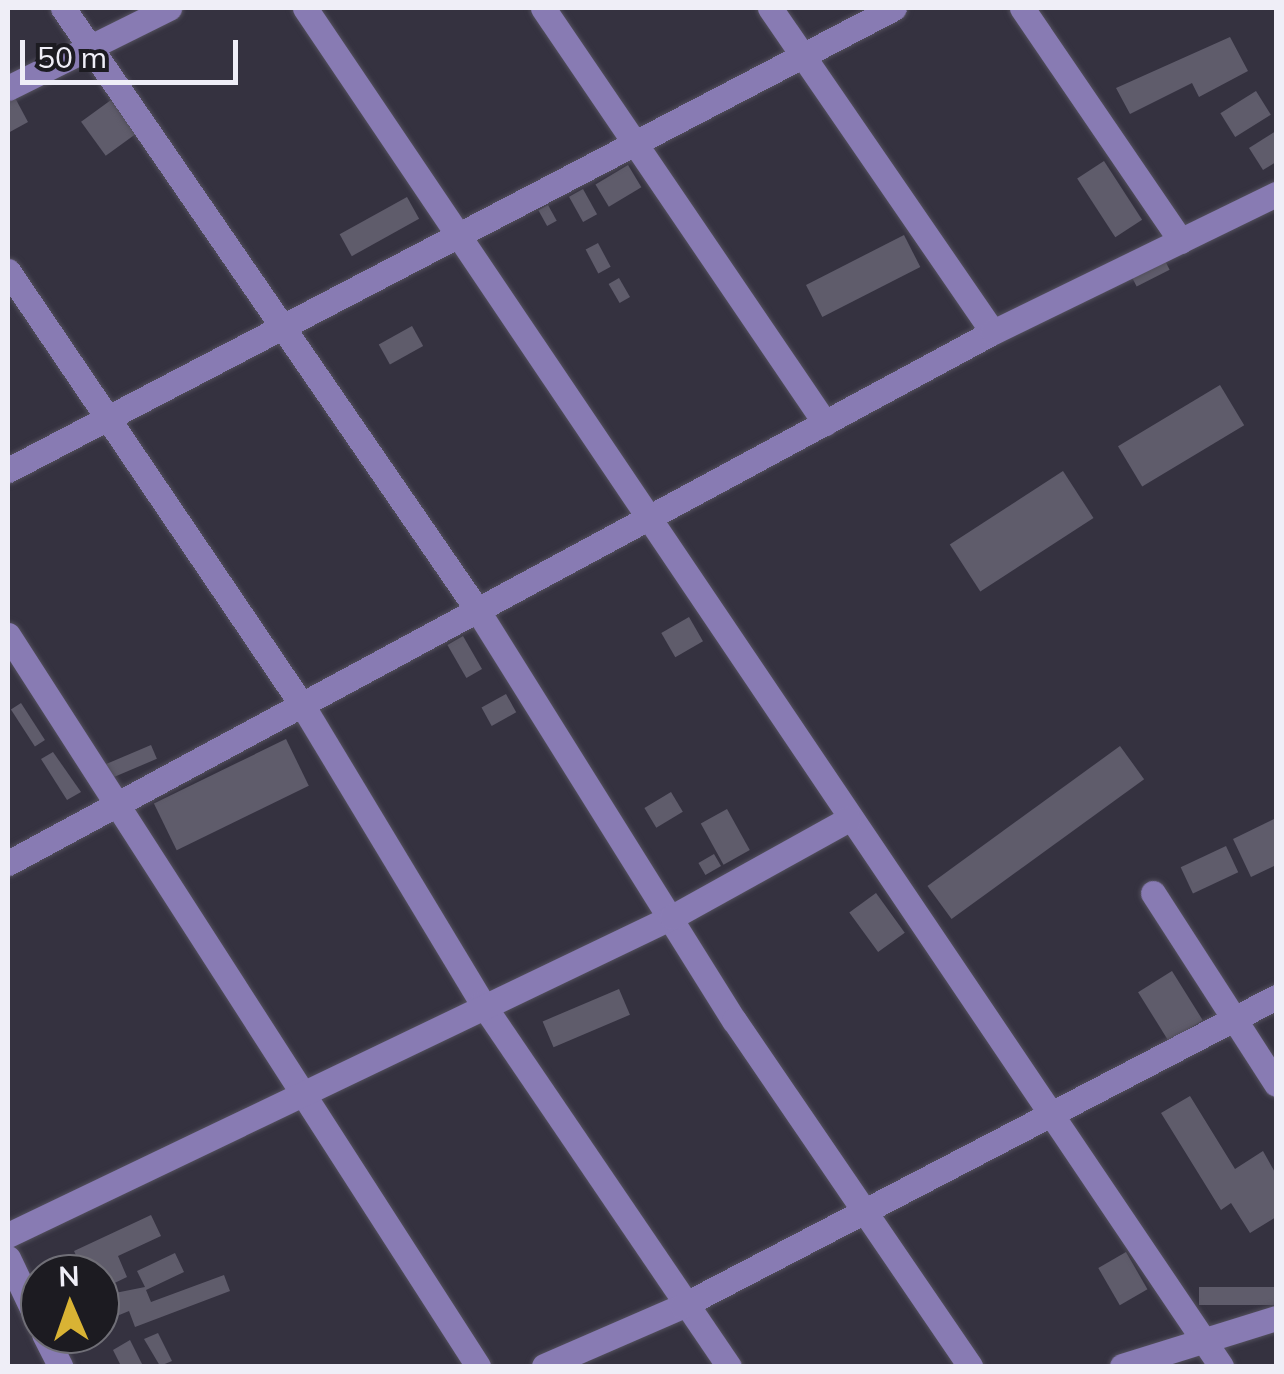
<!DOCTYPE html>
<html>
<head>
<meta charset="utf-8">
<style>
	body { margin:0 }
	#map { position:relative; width:1284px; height:1374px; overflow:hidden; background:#353240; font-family:Mulish,sans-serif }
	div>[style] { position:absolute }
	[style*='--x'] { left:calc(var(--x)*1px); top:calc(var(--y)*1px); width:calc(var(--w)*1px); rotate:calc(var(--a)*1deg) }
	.building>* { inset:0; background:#5f5c6b; transform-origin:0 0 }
	.roads { filter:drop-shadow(0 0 2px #53505d) drop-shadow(0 0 2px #53505d) }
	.minor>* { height:25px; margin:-12.5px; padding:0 12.5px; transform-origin:12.5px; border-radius:12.5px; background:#887bb3 }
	span { translate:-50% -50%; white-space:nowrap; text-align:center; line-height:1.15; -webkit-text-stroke:8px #1c1b21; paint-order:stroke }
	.frame { position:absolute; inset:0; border:10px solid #efeef7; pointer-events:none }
	.north { position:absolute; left:20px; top:1254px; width:100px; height:100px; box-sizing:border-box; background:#1c1b21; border:2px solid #706f77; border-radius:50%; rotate:358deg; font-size:28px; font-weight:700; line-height:40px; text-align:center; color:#efeef7 }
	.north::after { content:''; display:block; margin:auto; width:35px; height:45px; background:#d9b334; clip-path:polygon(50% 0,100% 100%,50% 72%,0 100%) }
	.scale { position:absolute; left:20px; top:40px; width:218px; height:45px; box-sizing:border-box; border:5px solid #efeef7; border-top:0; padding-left:12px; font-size:30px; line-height:35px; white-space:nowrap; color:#efeef7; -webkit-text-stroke:8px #1c1b21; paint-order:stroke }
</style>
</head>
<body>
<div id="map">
	<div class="building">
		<i style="clip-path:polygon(1230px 37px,1248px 71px,1199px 97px,1192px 83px,1130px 114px,1116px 88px)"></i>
		<i style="left:1256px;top:91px;width:28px;height:42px;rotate:58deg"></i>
		<i style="clip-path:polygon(13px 94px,28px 122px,8px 133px,8px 96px)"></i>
		<i style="left:111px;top:100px;width:42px;height:37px;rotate:54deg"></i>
		<i style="clip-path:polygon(1276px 131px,1276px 162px,1263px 170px,1249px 148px)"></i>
		<i style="left:1104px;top:161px;width:70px;height:32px;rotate:57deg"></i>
		<i style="left:628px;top:165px;width:26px;height:38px;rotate:59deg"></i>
		<i style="left:583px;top:189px;width:29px;height:16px;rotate:61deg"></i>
		<i style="left:407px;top:197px;width:25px;height:77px;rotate:61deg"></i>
		<i style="left:548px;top:205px;width:18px;height:11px;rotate:61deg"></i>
		<i style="left:904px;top:235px;width:36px;height:110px;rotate:63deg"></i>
		<i style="left:598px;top:243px;width:27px;height:14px;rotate:62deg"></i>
		<i style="left:1156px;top:243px;width:30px;height:37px;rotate:63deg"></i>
		<i style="left:619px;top:278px;width:22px;height:12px;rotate:60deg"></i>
		<i style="left:412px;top:326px;width:23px;height:38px;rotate:61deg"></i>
		<i style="left:1220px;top:385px;width:47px;height:119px;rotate:59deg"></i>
		<i style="left:1063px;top:471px;width:56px;height:135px;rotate:57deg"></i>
		<i style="left:689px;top:617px;width:28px;height:32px;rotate:60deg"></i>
		<i style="left:463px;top:636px;width:38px;height:18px;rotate:60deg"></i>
		<i style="left:506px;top:694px;width:21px;height:28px;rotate:61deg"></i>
		<i style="left:21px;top:703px;width:44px;height:12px;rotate:57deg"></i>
		<i style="left:286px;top:739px;width:52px;height:147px;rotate:64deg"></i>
		<i style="left:151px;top:745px;width:15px;height:51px;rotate:67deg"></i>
		<i style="left:1120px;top:746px;width:41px;height:238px;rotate:54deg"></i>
		<i style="clip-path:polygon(53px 752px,81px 792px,67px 800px,41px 759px)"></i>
		<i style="left:671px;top:792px;width:23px;height:31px;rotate:59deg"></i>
		<i style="left:727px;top:809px;width:47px;height:30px;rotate:61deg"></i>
		<i style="clip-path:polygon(1276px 818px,1276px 865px,1251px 877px,1233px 839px)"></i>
		<i style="left:1226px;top:846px;width:29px;height:50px;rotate:65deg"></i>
		<i style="left:714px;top:854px;width:14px;height:18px;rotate:60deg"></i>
		<i style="left:876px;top:893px;width:49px;height:33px;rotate:54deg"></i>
		<i style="left:1172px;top:971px;width:58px;height:40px;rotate:58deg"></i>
		<i style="left:619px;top:989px;width:28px;height:83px;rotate:67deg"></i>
		<i style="clip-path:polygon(1190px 1096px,1235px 1169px,1263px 1151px,1276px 1174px,1276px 1217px,1250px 1233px,1231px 1203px,1221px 1210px,1161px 1113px)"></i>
		<i style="clip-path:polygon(151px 1215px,161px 1236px,118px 1256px,127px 1277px,100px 1290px,100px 1274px,85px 1274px,74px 1251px)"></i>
		<i style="left:1126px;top:1252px;width:43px;height:32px;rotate:60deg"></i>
		<i style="clip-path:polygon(175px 1253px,184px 1272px,146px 1290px,151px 1302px,224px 1275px,230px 1291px,135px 1327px,129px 1311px,100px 1323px,100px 1296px,145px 1287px,137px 1271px)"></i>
		<i style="left:1276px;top:1287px;width:18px;height:77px;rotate:90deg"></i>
		<i style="clip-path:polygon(158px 1333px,172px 1361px,160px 1366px,144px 1339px)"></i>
		<i style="clip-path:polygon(130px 1340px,143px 1366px,121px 1366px,113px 1350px)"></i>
	</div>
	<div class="roads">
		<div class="minor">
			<i style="--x:63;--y:8;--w:732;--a:55.46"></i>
			<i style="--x:478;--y:611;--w:483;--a:58"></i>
			<i style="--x:734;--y:1020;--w:419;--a:55.7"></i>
			<i style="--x:305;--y:8;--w:1638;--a:56"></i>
			<i style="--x:543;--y:8;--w:502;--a:55.8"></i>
			<i style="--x:770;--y:8;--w:393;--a:55.5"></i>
			<i style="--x:1022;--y:8;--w:282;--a:55.7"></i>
			<i style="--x:8;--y:88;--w:180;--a:-26.4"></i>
			<i style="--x:8;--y:271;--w:528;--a:55.89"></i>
			<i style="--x:304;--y:708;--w:345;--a:58.9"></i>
			<i style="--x:482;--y:1003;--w:439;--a:55.8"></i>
			<i style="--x:8;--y:470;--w:999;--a:-27.54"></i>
			<i style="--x:8;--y:635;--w:869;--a:57.26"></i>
			<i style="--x:8;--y:863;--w:1119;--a:-28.33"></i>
			<i style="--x:993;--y:332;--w:315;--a:-26"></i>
			<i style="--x:1153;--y:893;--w:227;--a:57.2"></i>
			<i style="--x:8;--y:1235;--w:736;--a:-25.59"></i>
			<i style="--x:672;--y:917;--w:202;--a:-29"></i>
			<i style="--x:8;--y:1258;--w:74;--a:64.5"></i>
			<i style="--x:44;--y:1334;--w:36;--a:63"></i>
			<i style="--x:544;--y:1366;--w:150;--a:-23.5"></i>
			<i style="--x:682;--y:1306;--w:670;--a:-27.48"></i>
			<i style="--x:1122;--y:1366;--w:161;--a:-17.3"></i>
		</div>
	</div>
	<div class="frame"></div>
	<div class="north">N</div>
	<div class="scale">50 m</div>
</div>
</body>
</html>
